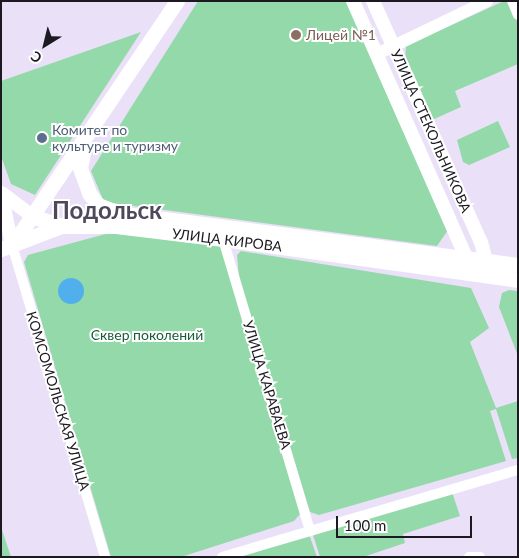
<!DOCTYPE html>
<html>
<head>
<meta charset="utf-8">
<style>
	body { margin:0 }
	#map { position:relative; width:519px; height:558px; overflow:hidden; background:#eae0f8; font-family:Lato,sans-serif }
	div>[style] { position:absolute }
	[style*='--x'] { left:calc(var(--x)*1px); top:calc(var(--y)*1px); width:calc(var(--w)*1px); rotate:calc(var(--a)*1deg) }
	.green>* { inset:0; background:#94d9aa }
	.water>* { inset:0; background:#51b0eb }
	.round { border-radius:50% }
	.minor>* { height:10px; margin:-5px; padding:0 5px; transform-origin:5px; border-radius:5px; background:#fff }
	.tertiary>* { height:12px; margin:-6px; padding:0 6px; transform-origin:6px; border-radius:6px; background:#fff }
	.secondary>* { height:14px; margin:-7px; padding:0 7px; transform-origin:7px; border-radius:7px; background:#fff }
	.primary>* { height:15px; margin:-7.5px; padding:0 7.5px; transform-origin:7.5px; border-radius:7.5px; background:#fff }
	.dots>* { width:14px; height:14px; translate:-50% -50%; box-sizing:border-box; border:2px solid #fff; border-radius:50% }
	span { translate:-50% -50%; white-space:nowrap; text-align:center; line-height:1.15; -webkit-text-stroke:4px #fff; paint-order:stroke }
	.education-label { font-size:14px; color:#785e54 }
	.left { translate:0 -50%; text-align:left }
	.service-label { font-size:14px; color:#4e5e75 }
	.street-label { font-size:14px; color:#1c1921 }
	.park-label { font-size:14px; color:#175c35 }
	.town-label { font-size:24px; color:#4f485b; font-weight:700 }
	.frame { position:absolute; inset:0; border:2px solid #1c1921; pointer-events:none }
	.north { position:absolute; left:20px; top:20px; width:50px; height:50px; -webkit-text-stroke:4px #fff; paint-order:stroke; rotate:216deg; font-size:14px; font-weight:700; line-height:20px; text-align:center; color:#1c1921 }
	.north::after { content:''; display:block; margin:auto; width:18px; height:22px; background:#1c1921; clip-path:polygon(50% 0,100% 100%,50% 72%,0 100%) }
	.scale { position:absolute; left:336px; top:516px; width:136px; height:22px; box-sizing:border-box; border:2px solid #1c1921; border-top:0; padding-left:6px; font-size:15px; line-height:18px; white-space:nowrap; color:#1c1921; -webkit-text-stroke:4px #fff; paint-order:stroke }
</style>
</head>
<body>
<div id="map">
	<div class="green">
		<i style="clip-path:polygon(198px 1px,348px 1px,448px 230px,437px 246px,104px 202px,91px 171px)"></i>
		<i style="clip-path:polygon(504px 1px,510px 1px,518px 19px,518px 64px,455px 91px,461px 107px,432px 120px,405px 60px,406px 46px)"></i>
		<i style="clip-path:polygon(141px 32px,35px 195px,11px 184px,1px 156px,1px 81px)"></i>
		<i style="clip-path:polygon(498px 121px,510px 147px,469px 165px,463px 162px,457px 140px)"></i>
		<i style="clip-path:polygon(113px 232px,220px 245px,301px 513px,294px 521px,181px 557px,111px 557px,24px 262px,28px 255px)"></i>
		<i style="clip-path:polygon(241px 251px,471px 288px,489px 328px,470px 342px,496px 408px,518px 401px,518px 458px,512px 459px,496px 409px,490px 411px,506px 461px,319px 515px,310px 512px,239px 278px,237px 255px)"></i>
		<i style="clip-path:polygon(509px 290px,518px 291px,518px 356px,499px 307px,502px 293px)"></i>
		<i style="clip-path:polygon(452px 492px,460px 516px,403px 534px,405px 543px,363px 557px,320px 557px,312px 532px)"></i>
		<i style="clip-path:polygon(1px 527px,11px 557px,1px 557px)"></i>
		<i style="clip-path:polygon(309px 534px,317px 557px,233px 557px)"></i>
	</div>
	<div class="water">
		<i class="round" style="left:58px;top:278px;width:26px;height:26px"></i>
	</div>
	<div class="minor">
		<i style="--x:512;--y:1;--w:15;--a:67"></i>
		<i style="--x:223;--y:239;--w:305;--a:73.4"></i>
		<i style="--x:12;--y:245;--w:326;--a:73.4"></i>
		<i style="--x:222;--y:557;--w:309;--a:-16.4"></i>
		<i style="--x:469;--y:557;--w:11;--a:0"></i>
	</div>
	<div class="tertiary">
		<i style="--x:377;--y:54;--w:122;--a:-25.7"></i>
	</div>
	<div class="secondary">
		<i style="--x:353;--y:1;--w:290;--a:66.2"></i>
		<i style="--x:373;--y:1;--w:264;--a:65.9"></i>
		<i style="--x:481;--y:242;--w:30;--a:75"></i>
		<i style="--x:1;--y:193;--w:53;--a:78.1"></i>
		<i style="--x:3;--y:194;--w:39;--a:37"></i>
	</div>
	<div class="primary">
		<i style="--x:84;--y:148;--w:20;--a:101"></i>
		<i style="--x:80;--y:168;--w:27;--a:70"></i>
		<i style="--x:89;--y:193;--w:15;--a:53"></i>
		<i style="--x:98;--y:205;--w:19;--a:21"></i>
		<i style="--x:34;--y:217;--w:31;--a:17"></i>
		<i style="--x:64;--y:226;--w:52;--a:0"></i>
		<i style="--x:116;--y:226;--w:108;--a:6.9"></i>
		<i style="--x:223;--y:239;--w:298;--a:7.9"></i>
		<i style="--x:13;--y:244;--w:293;--a:-56"></i>
		<i style="--x:1;--y:249;--w:90;--a:-20.9"></i>
		<i style="--x:85;--y:217;--w:33;--a:-7"></i>
		<i style="--x:118;--y:213;--w:403;--a:7.4"></i>
	</div>
	<div class="dots">
		<i style="left:296px;top:35px;background:#8d6e63"></i>
		<i style="left:42px;top:138px;background:#5c6f8a"></i>
	</div>
	<div class="education-label">
		<span class="left" style="left:306px;top:35px">Лицeй №1</span>
	</div>
	<div class="service-label">
		<span class="left" style="left:52px;top:138px">Комитет по<br>культуре и туризму</span>
	</div>
	<div class="street-label">
		<span style="left:431px;top:131px;rotate:66deg">УЛИЦА СТЕКОЛЬНИКОВА</span>
		<span style="left:227px;top:240px;rotate:7deg">УЛИЦА КИРОВА</span>
		<span style="left:267px;top:385px;rotate:73deg">УЛИЦА КАРАВАЕВА</span>
		<span style="left:58px;top:401px;rotate:73deg">КОМСОМОЛЬСКАЯ УЛИЦА</span>
	</div>
	<div class="park-label">
		<span style="left:147px;top:335px">Сквер поколений</span>
	</div>
	<div class="town-label">
		<span style="left:107px;top:210px">Подольск</span>
	</div>
	<div class="frame"></div>
	<div class="north">С</div>
	<div class="scale">100 m</div>
</div>
</body>
</html>
